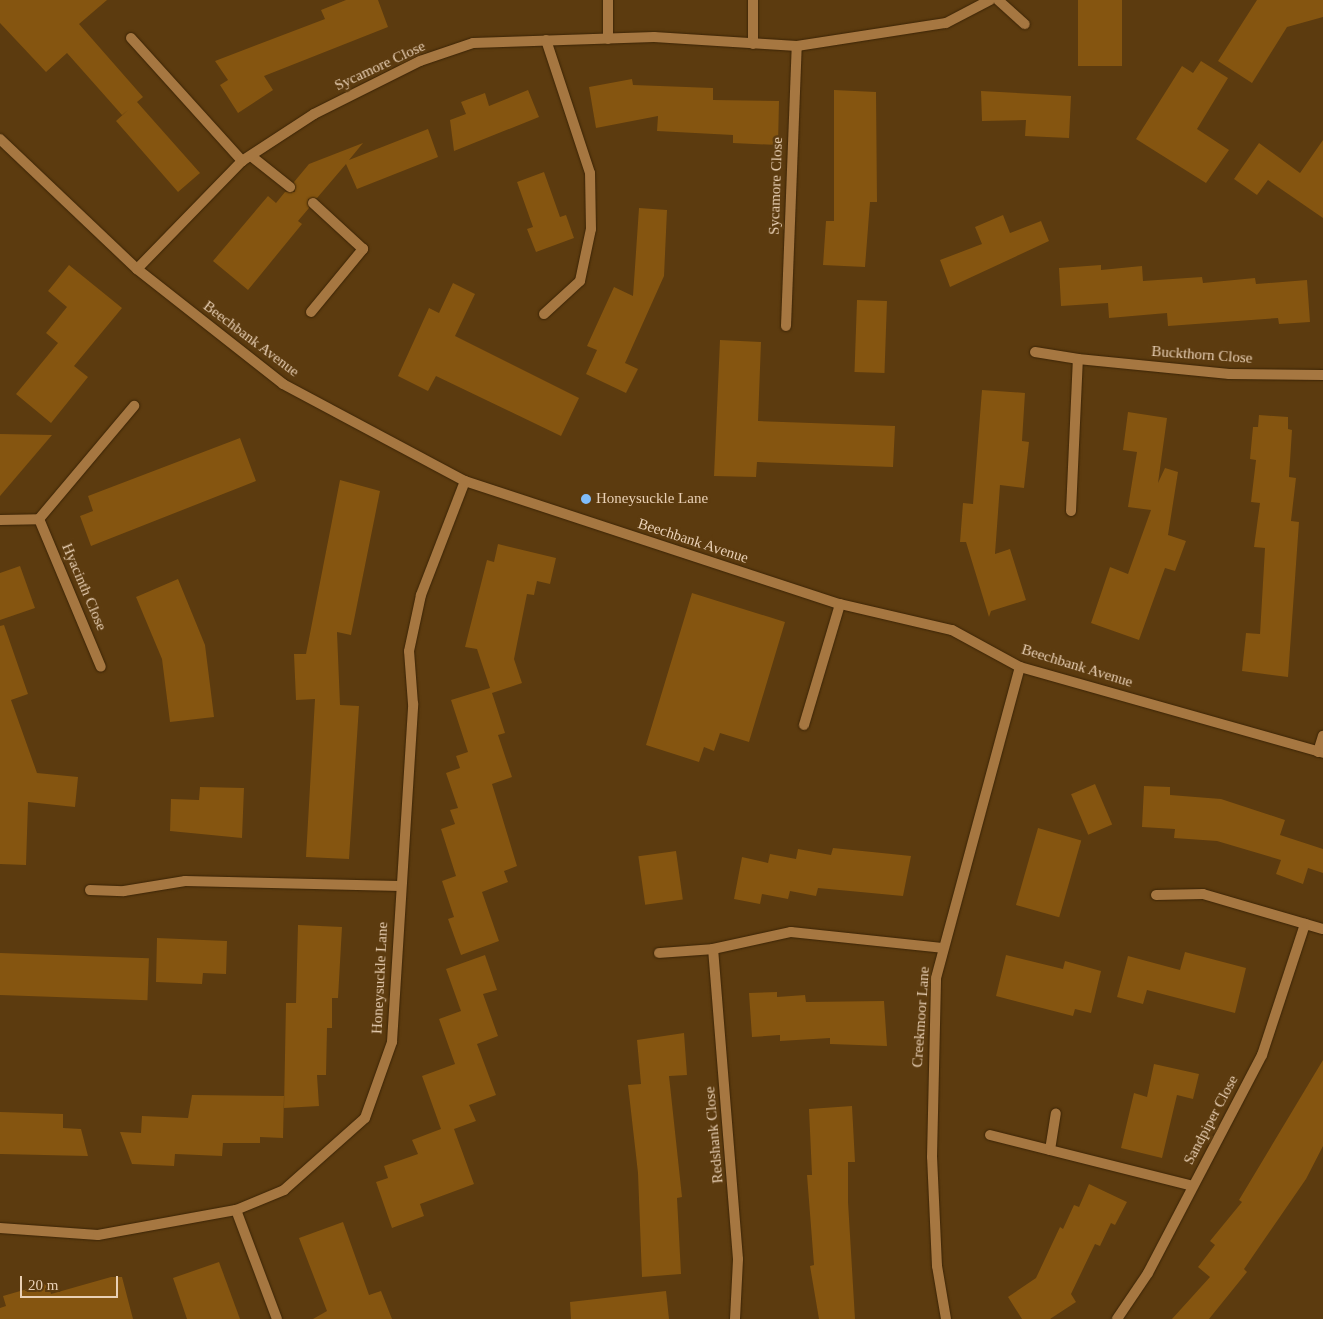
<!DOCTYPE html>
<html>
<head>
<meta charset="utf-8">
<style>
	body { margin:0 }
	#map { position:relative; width:1323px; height:1319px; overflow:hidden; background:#5c3b0f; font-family:"Times New Roman",serif }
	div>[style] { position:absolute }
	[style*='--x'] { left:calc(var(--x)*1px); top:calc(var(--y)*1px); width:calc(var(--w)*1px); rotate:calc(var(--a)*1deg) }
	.building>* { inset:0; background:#855510; transform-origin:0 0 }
	.roads { filter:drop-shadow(0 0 1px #3b2406) drop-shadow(0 0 1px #3b2406) }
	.lane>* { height:10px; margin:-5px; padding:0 5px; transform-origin:5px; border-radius:5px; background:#a67741 }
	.street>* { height:10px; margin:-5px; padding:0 5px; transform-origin:5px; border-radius:5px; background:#a67741 }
	.dots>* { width:14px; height:14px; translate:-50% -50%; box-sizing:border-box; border:2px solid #5c3b0f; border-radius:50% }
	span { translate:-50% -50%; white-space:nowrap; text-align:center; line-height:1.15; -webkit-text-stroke:5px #5c3b0f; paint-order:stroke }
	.street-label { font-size:15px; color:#e9d0b5 }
	.poi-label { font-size:15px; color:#e9d0b5 }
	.left { translate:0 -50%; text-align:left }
	.scale { position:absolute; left:20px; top:1276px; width:98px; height:22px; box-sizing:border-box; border:2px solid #e9d0b5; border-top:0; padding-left:6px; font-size:15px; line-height:18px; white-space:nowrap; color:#e9d0b5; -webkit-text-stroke:4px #5c3b0f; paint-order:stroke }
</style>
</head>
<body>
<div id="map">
	<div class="building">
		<i style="clip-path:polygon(0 0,107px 0,79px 24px,143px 97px,137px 102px,200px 173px,178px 192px,116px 121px,128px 110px,122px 115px,67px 53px,46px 72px,0 23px)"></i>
		<i style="clip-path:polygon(346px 0,378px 0,388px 27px,264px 76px,273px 90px,238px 113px,220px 85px,228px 80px,215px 61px,325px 19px,321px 10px)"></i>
		<i style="left:1078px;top:0;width:44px;height:66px"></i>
		<i style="clip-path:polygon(1257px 0,1323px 0,1323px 17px,1287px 27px,1252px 83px,1218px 61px)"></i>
		<i style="clip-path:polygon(1201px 61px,1228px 78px,1197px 129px,1229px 150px,1206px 183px,1136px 139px,1182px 66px,1193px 73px)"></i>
		<i style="clip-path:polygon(632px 79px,633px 85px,713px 88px,713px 100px,779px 101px,778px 145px,733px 143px,733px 135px,657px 131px,658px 116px,596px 128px,589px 87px)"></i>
		<i style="clip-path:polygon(528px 90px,539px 117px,454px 151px,450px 120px,466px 114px,461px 102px,485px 93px,489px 106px)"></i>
		<i style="clip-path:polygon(834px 90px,876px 92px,877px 202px,870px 202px,865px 267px,823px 265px,826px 221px,834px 221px)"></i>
		<i style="clip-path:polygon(981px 91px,1071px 96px,1069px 138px,1025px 136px,1026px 120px,982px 121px)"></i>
		<i style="clip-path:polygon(428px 129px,438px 157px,357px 189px,346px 164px,317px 198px,308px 199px,309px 208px,298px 221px,302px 224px,248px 290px,213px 261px,268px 196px,276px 203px,285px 192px,295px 192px,294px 182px,309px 164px,363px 143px,349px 160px)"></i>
		<i style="clip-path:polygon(1323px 140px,1323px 218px,1268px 180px,1257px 195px,1234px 179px,1259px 143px,1300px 173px)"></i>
		<i style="clip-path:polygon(544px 172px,560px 217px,566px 215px,574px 238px,536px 252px,527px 229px,533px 227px,517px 182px)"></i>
		<i style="clip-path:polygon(639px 208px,667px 210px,664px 276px,625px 363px,638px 369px,626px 393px,586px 374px,597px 350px,587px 346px,614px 287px,633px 296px)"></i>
		<i style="clip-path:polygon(1003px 215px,1010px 233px,1041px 221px,1049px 241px,950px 287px,940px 260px,982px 244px,975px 227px)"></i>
		<i style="clip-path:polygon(69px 265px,122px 308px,74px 366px,88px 377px,51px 423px,16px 394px,58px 343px,46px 333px,67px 307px,48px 291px)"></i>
		<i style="clip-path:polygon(1101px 265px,1101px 270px,1142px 266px,1143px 281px,1202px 277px,1203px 283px,1255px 278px,1256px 284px,1307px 280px,1310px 322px,1279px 324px,1278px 318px,1168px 326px,1167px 313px,1109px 318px,1108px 303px,1061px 306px,1059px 268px)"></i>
		<i style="clip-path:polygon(453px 283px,475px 294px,455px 336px,579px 398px,561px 436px,436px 376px,428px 391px,398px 376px,429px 308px,439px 313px)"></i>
		<i style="left:857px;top:300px;width:30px;height:72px;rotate:2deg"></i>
		<i style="clip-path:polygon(720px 340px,761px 342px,758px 421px,895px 426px,893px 467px,757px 462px,756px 477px,714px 476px)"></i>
		<i style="clip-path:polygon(982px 390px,1025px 393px,1022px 441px,1029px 442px,1024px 488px,1000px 485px,995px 554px,1010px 549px,1026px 600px,991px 611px,989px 617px,966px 542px,960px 542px,963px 503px,973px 504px)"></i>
		<i style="clip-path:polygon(1128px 412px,1167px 418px,1158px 483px,1165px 468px,1178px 472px,1168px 535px,1186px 541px,1175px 571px,1165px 568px,1139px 640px,1091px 623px,1110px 567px,1128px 574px,1151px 510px,1128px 507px,1137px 452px,1123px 450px)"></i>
		<i style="clip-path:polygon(1259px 415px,1288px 417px,1288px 429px,1292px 430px,1289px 477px,1296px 478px,1291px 521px,1299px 522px,1288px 677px,1242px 671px,1246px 633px,1260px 634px,1265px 548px,1254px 547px,1260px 503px,1251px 502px,1256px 460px,1250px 459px,1253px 427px,1258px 427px)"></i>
		<i style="clip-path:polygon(0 434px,52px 435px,0 496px)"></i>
		<i style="clip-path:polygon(240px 438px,256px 481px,91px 546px,80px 516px,93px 511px,88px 496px)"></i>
		<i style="clip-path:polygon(340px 480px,380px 491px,351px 635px,337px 632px,340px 705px,359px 706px,349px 859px,306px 857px,315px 699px,296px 700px,294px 654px,306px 654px)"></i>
		<i style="clip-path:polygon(498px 544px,556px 558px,550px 584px,537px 581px,534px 595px,527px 594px,514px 659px,522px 683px,492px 693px,505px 733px,498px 735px,512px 777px,492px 784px,517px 866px,504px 871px,508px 882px,482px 892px,499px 941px,461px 955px,448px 919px,454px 917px,442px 881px,456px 876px,441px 829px,455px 824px,450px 810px,458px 808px,446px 773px,460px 768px,456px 756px,468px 752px,451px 700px,490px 688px,477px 649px,465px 647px,487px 560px,494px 562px)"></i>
		<i style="clip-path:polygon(20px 566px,35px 608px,0 620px,0 573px)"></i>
		<i style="clip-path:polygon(178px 579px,205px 645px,214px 717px,170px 722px,162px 659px,136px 597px)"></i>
		<i style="clip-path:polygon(692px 593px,785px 622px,749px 742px,720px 733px,714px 751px,704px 747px,699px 762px,646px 745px)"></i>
		<i style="clip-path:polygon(4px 625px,28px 694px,11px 700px,37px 773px,78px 777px,75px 807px,28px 802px,26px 865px,0 864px,0 626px)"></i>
		<i style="left:1095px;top:784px;width:44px;height:26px;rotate:67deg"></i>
		<i style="clip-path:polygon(1144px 786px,1170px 787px,1170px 795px,1221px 799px,1285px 820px,1280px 835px,1323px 849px,1323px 873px,1308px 868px,1303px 884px,1276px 874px,1281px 860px,1217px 841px,1174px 838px,1175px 829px,1142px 827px)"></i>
		<i style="clip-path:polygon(200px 787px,244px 788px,242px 838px,170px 831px,171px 799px,199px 800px)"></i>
		<i style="left:1038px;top:828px;width:45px;height:80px;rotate:16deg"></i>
		<i style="clip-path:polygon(833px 848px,911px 856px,903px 896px,818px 888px,816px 896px,790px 891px,788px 899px,762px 894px,760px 904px,734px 899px,742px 857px,768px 863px,770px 854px,796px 859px,798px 849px,831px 855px)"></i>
		<i style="left:676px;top:851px;width:49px;height:38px;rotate:82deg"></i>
		<i style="clip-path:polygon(298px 925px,342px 927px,338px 998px,332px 998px,332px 1028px,327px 1028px,326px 1075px,317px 1075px,319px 1106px,284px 1108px,286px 1003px,296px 1003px)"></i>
		<i style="clip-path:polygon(157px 938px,227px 941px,226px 974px,203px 973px,202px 984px,156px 982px)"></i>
		<i style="clip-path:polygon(1185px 952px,1246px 968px,1235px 1013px,1147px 990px,1143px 1004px,1117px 997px,1128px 956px,1180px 970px)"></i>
		<i style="left:0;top:953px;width:149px;height:42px;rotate:2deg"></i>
		<i style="clip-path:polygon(485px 955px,497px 990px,483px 994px,498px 1036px,477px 1044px,496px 1095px,469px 1105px,476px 1121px,454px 1129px,474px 1184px,420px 1204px,424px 1216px,392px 1228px,376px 1182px,388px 1178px,384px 1166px,418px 1154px,412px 1140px,441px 1129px,422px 1076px,455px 1064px,439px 1019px,461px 1011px,446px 969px)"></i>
		<i style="clip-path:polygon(1006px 955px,1063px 969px,1065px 961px,1101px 971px,1091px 1013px,1075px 1009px,1073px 1016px,996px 996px)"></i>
		<i style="clip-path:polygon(777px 992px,777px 997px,805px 995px,806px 1002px,884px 1001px,887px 1046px,830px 1044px,830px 1038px,780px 1041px,780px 1035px,752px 1037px,749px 993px)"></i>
		<i style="clip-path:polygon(684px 1033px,687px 1075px,669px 1076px,682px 1197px,677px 1198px,681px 1274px,642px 1277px,638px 1173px,628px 1085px,641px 1084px,637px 1040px)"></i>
		<i style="clip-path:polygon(1323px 1060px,1323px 1146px,1306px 1179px,1244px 1269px,1247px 1272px,1209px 1319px,1172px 1319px,1210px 1277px,1198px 1267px,1215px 1245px,1210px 1241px,1242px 1202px,1239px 1200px)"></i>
		<i style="clip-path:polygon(1154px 1064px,1199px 1074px,1193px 1099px,1177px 1095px,1162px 1158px,1121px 1148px,1134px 1093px,1147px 1097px)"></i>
		<i style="clip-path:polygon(192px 1095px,284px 1096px,283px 1138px,260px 1137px,260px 1143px,223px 1143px,222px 1156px,175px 1154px,174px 1166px,132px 1164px,120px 1132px,141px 1133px,142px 1116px,188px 1118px)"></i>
		<i style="clip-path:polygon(852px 1106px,855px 1162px,848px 1162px,848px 1202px,855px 1319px,819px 1319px,810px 1266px,814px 1265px,807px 1175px,812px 1175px,809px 1109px)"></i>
		<i style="clip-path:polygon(0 1112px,63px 1114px,63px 1128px,81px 1129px,88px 1156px,0 1154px)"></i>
		<i style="clip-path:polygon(1089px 1184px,1127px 1202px,1115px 1225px,1111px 1223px,1100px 1246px,1095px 1244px,1071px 1294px,1076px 1302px,1050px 1319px,1022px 1319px,1008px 1297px,1036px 1278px,1060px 1227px,1063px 1229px,1074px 1205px,1079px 1207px)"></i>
		<i style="clip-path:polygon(343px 1222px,369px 1295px,381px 1291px,392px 1319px,313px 1319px,327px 1311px,299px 1238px)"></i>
		<i style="clip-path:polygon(219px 1262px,240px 1319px,187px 1319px,173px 1278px)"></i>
		<i style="clip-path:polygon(111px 1277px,122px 1277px,133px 1319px,0 1319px,0 1308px,6px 1306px,3px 1296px,48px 1283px,51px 1294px)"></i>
		<i style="clip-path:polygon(666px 1291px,669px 1319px,571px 1319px,570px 1302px)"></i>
	</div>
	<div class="roads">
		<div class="lane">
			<i style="--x:608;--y:39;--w:39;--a:-90"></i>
			<i style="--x:753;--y:44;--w:44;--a:-90"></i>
			<i style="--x:251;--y:156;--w:50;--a:38.5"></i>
			<i style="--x:311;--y:312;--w:82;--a:-50.5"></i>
			<i style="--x:363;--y:249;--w:68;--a:-137.4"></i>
			<i style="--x:804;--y:725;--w:126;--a:-73.4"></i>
			<i style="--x:990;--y:1135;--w:209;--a:14.1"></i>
			<i style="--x:1050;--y:1150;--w:37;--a:-81"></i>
		</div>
		<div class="street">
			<i style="--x:998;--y:0;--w:36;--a:42"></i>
			<i style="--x:131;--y:38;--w:166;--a:47.9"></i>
			<i style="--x:0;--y:139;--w:189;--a:43.5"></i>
			<i style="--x:137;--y:269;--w:186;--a:38.2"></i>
			<i style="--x:283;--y:384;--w:206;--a:28.1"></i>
			<i style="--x:465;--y:481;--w:395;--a:18.2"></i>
			<i style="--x:840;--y:604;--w:115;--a:13.1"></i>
			<i style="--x:952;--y:630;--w:77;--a:28.6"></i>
			<i style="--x:1020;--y:667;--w:315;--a:15.8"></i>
			<i style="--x:137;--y:269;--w:151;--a:-45.8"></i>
			<i style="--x:242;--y:161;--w:86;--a:-33.1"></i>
			<i style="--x:314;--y:114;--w:119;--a:-26.6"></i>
			<i style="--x:420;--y:61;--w:56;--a:-18.8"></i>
			<i style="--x:473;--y:43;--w:181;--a:-1.9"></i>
			<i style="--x:654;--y:37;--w:143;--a:3.6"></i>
			<i style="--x:797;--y:46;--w:151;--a:-8.8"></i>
			<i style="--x:946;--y:23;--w:50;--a:-27.6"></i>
			<i style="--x:544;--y:314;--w:49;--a:-42.5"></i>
			<i style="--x:580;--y:281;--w:53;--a:-78.1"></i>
			<i style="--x:591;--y:229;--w:56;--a:-91"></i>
			<i style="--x:590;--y:173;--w:140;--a:-108.3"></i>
			<i style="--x:786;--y:326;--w:280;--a:-87.8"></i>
			<i style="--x:1035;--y:352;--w:44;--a:9.2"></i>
			<i style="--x:1071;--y:511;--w:152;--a:-87.4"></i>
			<i style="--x:1078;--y:359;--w:152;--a:5.7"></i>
			<i style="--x:1229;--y:374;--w:94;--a:0.6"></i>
			<i style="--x:39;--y:519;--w:160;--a:67.3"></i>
			<i style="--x:0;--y:520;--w:39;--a:-1"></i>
			<i style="--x:39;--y:519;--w:148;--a:-49.9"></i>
			<i style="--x:1318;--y:752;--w:17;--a:-73"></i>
			<i style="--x:90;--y:890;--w:34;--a:2"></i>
			<i style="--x:124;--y:891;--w:62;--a:-9.3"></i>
			<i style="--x:185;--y:881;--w:215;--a:1.3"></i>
			<i style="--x:1156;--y:895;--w:47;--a:-1.2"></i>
			<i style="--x:1203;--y:894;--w:125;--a:16.3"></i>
			<i style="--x:659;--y:953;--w:54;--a:-4.2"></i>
			<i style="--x:236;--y:1210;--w:116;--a:69.4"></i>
			<i style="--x:0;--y:1228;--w:98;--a:4.1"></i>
			<i style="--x:98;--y:1235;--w:140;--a:-10.3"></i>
			<i style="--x:236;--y:1210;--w:52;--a:-22.6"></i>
			<i style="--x:284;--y:1190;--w:108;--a:-41.6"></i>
			<i style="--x:365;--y:1118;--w:81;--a:-70.4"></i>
			<i style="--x:392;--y:1042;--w:339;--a:-86.4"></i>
			<i style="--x:413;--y:704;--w:53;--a:-94.3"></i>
			<i style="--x:409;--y:651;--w:57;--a:-77.9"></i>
			<i style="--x:421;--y:595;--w:122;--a:-68.9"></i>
			<i style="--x:735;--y:1319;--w:60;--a:-87.1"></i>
			<i style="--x:738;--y:1259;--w:311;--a:-94.6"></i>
			<i style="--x:713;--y:949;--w:80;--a:-12.3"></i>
			<i style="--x:791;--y:932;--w:152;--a:6"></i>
			<i style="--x:946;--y:1319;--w:54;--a:-99.6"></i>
			<i style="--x:937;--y:1266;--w:109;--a:-92.6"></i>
			<i style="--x:932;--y:1157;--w:179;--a:-88.7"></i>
			<i style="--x:936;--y:978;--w:322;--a:-74.9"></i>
			<i style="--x:1117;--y:1319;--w:55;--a:-56"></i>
			<i style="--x:1148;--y:1273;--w:246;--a:-62.4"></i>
			<i style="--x:1262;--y:1055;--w:138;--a:-71.8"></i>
		</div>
	</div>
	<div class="dots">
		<i style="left:586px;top:499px;background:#80bdfa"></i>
	</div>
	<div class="street-label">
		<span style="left:380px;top:66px;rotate:-25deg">Sycamore Close</span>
		<span style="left:776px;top:186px;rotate:-88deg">Sycamore Close</span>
		<span style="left:251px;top:339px;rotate:37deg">Beechbank Avenue</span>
		<span style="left:1202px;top:355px;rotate:4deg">Buckthorn Close</span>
		<span style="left:693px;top:541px;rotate:18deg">Beechbank Avenue</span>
		<span style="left:84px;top:587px;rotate:67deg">Hyacinth Close</span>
		<span style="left:1077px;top:666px;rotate:17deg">Beechbank Avenue</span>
		<span style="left:380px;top:978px;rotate:-87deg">Honeysuckle Lane</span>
		<span style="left:921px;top:1017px;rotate:-86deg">Creekmoor Lane</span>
		<span style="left:1211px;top:1120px;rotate:-62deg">Sandpiper Close</span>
		<span style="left:714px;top:1135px;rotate:-95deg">Redshank Close</span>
	</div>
	<div class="poi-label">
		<span class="left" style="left:596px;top:499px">Honeysuckle Lane</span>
	</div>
	<div class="scale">20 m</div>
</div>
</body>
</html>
